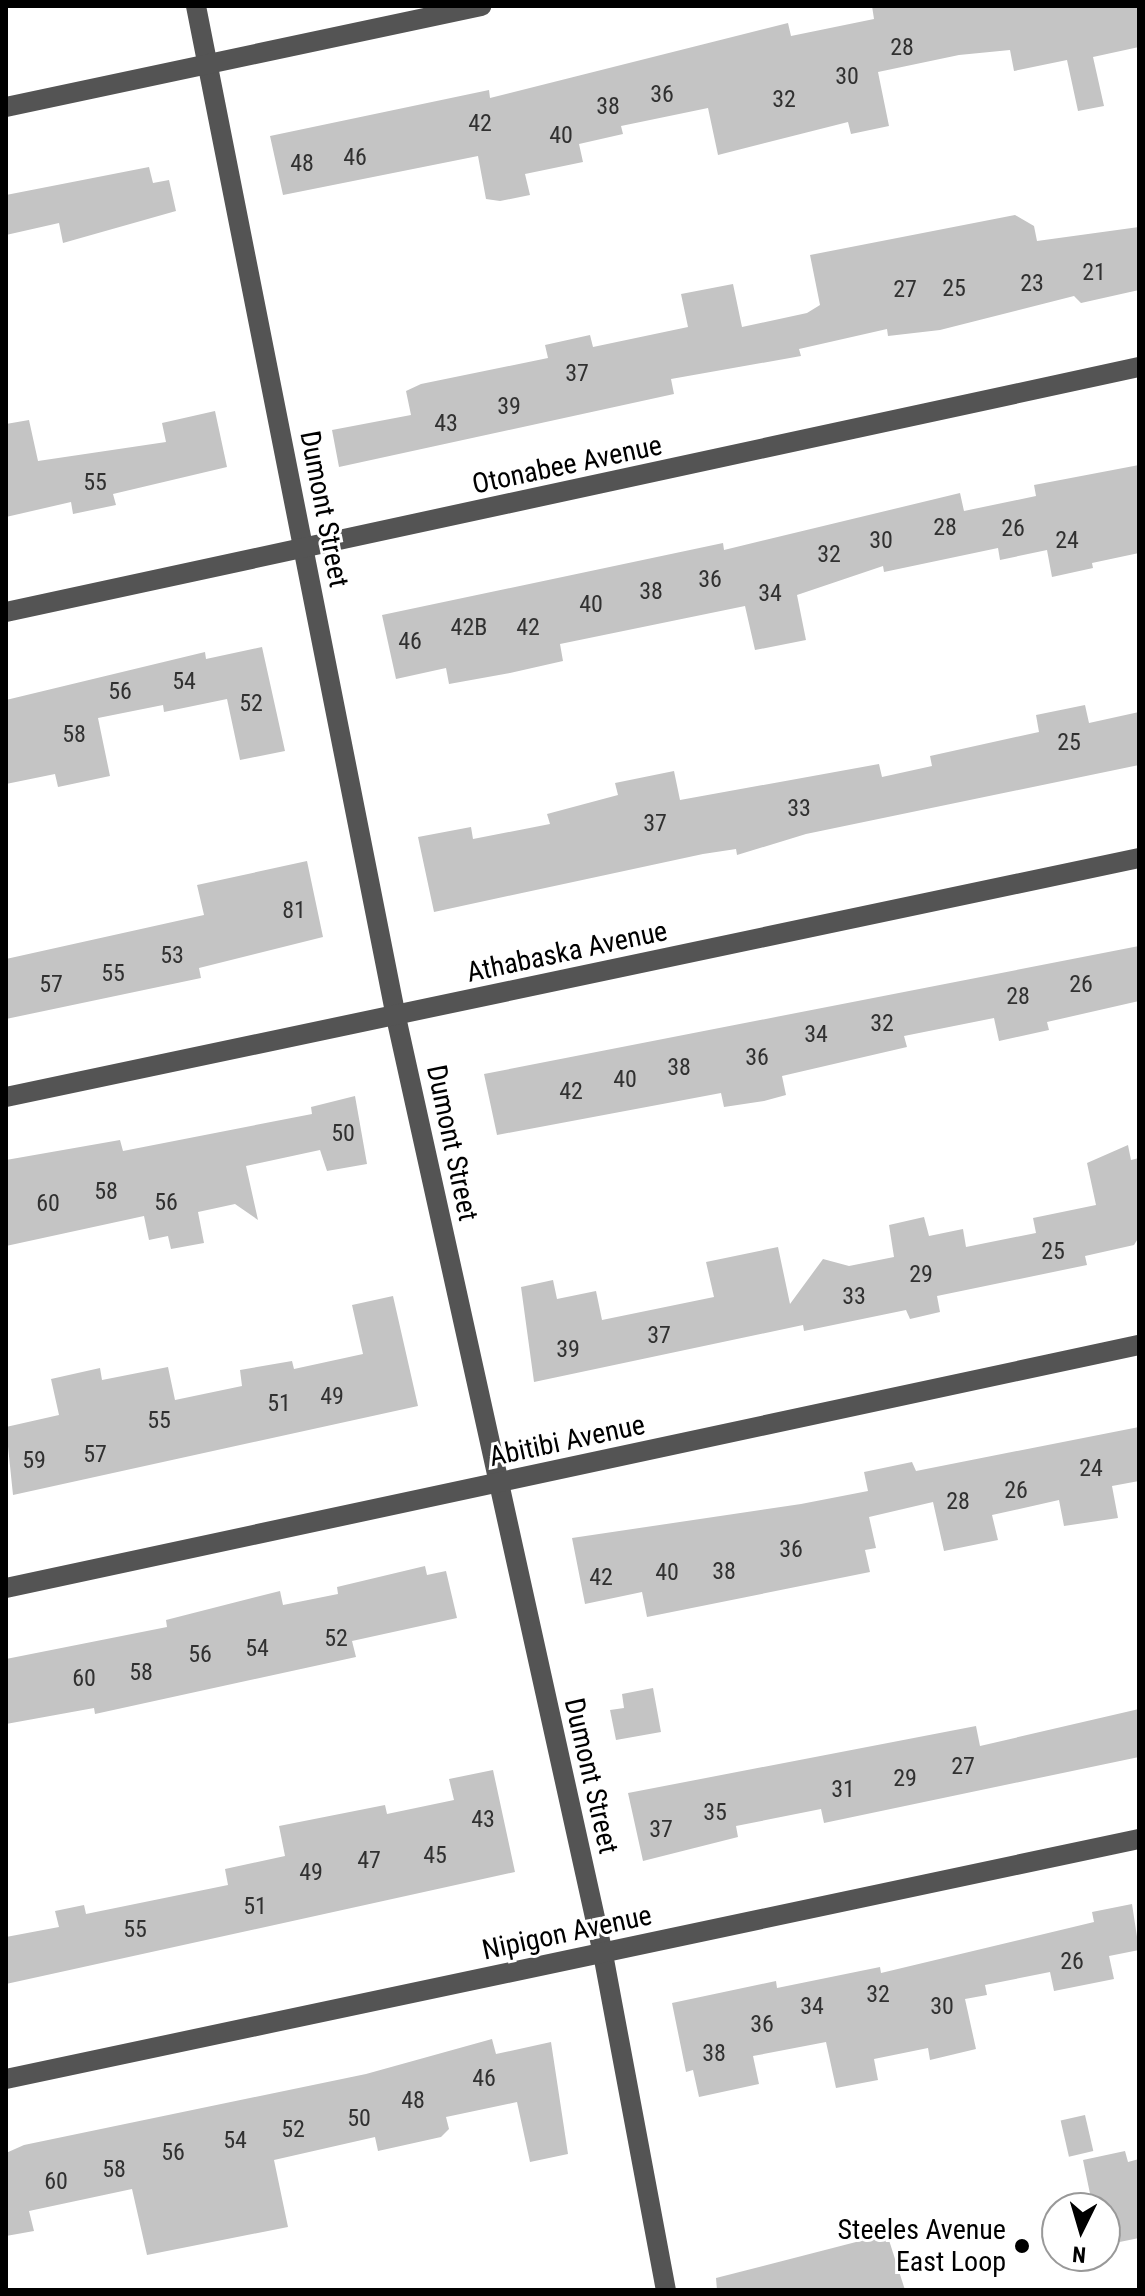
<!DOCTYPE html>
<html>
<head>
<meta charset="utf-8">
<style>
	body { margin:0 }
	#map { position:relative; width:1145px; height:2296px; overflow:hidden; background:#fff; font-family:"Roboto Condensed",sans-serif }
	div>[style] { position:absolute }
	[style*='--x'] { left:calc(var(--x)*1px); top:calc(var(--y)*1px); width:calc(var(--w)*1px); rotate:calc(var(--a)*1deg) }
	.building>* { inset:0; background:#c4c4c4; transform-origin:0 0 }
	.minor>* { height:20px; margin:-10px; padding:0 10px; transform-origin:10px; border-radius:10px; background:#545454 }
	.dots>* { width:22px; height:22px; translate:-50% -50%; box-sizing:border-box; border:4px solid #fff; border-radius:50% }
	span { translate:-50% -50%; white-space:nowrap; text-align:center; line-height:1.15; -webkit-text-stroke:6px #fff; paint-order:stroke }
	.number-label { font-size:24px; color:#313131 }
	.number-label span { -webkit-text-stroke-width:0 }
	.street-label { font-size:28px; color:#000 }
	.poi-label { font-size:28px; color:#000 }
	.right { translate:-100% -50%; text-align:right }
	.frame { position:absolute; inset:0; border:8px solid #000; pointer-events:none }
	.north { position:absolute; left:1041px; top:2192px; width:80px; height:80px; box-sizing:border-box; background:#fff; border:2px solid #999; border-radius:50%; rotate:185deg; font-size:22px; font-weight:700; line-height:32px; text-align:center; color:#000 }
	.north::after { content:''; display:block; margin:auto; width:28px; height:36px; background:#000; clip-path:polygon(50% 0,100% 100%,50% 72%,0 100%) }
</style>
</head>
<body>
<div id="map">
	<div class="building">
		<i style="clip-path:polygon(872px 6px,1139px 6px,1139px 47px,1093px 57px,1104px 106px,1078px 111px,1067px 60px,1014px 71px,1010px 50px,959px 55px,878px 72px,889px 126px,851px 134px,848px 122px,718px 155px,708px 108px,621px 126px,623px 134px,579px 144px,583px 162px,525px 174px,530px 195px,500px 201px,486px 199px,478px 156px,283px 195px,270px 136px,489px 90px,490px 98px,788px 23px,791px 36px,874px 19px)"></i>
		<i style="clip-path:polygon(149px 167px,153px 183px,169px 180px,176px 211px,63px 243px,59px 223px,6px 235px,6px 195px)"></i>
		<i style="clip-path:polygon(1015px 215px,1034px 226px,1037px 241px,1139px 227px,1139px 290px,1081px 303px,1074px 296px,940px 330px,888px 336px,887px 329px,799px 349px,801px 356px,671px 379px,674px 394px,339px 467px,332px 430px,411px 415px,406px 391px,421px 384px,548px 358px,545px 345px,590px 335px,593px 347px,688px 327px,681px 294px,733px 284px,742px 327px,807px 313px,820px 305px,810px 255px)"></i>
		<i style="clip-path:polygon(215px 411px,227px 467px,113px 494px,116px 505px,73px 514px,71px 502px,6px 517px,6px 424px,29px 420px,38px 461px,166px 442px,162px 423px)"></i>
		<i style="clip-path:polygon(1139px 465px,1139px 553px,1092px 563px,1093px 568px,1052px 577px,1047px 550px,1000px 560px,998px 548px,884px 572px,883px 566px,797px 595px,806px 640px,755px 650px,745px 606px,560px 644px,563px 661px,510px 673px,449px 684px,446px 668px,396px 679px,382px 615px,723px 543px,724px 550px,960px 493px,964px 511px,1036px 496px,1034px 485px)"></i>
		<i style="clip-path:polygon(262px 647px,285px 751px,240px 760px,227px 699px,164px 712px,163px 705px,98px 718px,110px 776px,58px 787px,55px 774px,6px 784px,6px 700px,205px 652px,206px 659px)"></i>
		<i style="clip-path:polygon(1085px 705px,1089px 723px,1139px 712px,1139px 765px,806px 834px,737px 855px,736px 849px,703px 854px,434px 912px,418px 837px,471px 827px,473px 839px,550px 824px,547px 814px,618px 795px,615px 783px,674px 771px,680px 800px,879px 764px,882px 777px,932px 766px,930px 756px,1039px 732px,1036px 715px)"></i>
		<i style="clip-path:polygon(307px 861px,323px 937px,199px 968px,201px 978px,6px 1019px,6px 959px,204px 915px,197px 885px)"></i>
		<i style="clip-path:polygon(1139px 946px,1139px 1001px,1047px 1022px,1049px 1030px,999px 1041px,994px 1018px,904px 1036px,907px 1047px,782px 1076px,786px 1095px,764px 1101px,724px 1107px,721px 1093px,497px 1135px,484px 1074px)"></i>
		<i style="clip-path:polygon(355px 1096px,367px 1164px,327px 1171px,320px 1150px,246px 1166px,258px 1220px,235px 1204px,198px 1212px,204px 1243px,171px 1249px,168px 1236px,149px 1240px,144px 1216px,6px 1246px,6px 1160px,120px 1140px,123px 1151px,312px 1114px,311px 1107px)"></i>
		<i style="clip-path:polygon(1128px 1145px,1131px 1160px,1139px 1158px,1139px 1237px,1134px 1245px,1085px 1256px,1087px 1265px,937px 1296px,940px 1312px,910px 1319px,906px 1310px,804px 1331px,803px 1325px,534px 1382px,521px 1287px,553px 1280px,557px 1299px,596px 1291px,602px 1320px,714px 1297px,706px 1262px,778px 1247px,790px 1304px,823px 1259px,849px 1266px,894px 1257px,889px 1225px,924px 1217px,929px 1236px,963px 1229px,966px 1247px,1036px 1233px,1033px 1218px,1096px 1205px,1087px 1163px)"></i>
		<i style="clip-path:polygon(393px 1296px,418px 1406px,13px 1495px,6px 1427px,59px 1415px,51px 1379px,100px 1368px,102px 1380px,168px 1367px,175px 1400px,242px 1386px,240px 1370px,292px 1361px,294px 1369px,363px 1354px,352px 1305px)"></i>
		<i style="clip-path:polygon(1139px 1427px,1139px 1481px,1112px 1486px,1118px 1518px,1064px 1526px,1059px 1500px,992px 1515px,998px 1540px,944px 1551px,933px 1502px,869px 1517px,876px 1548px,865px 1550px,870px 1572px,647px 1617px,642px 1592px,585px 1604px,572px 1538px,801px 1504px,868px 1491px,864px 1472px,912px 1462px,916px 1471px)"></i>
		<i style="clip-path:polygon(425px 1566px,427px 1575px,446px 1571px,457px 1618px,352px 1641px,356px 1657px,95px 1714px,94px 1708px,6px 1724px,6px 1659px,167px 1627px,166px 1620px,280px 1591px,283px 1605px,338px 1594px,337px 1587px)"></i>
		<i style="clip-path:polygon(653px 1688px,661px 1732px,616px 1740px,610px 1710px,624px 1708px,622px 1694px)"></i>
		<i style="clip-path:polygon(1139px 1709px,1139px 1757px,824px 1823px,821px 1809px,736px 1826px,738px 1837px,643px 1861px,628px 1793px,976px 1726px,980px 1746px)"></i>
		<i style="clip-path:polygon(493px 1770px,515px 1872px,6px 1984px,6px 1937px,59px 1927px,55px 1911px,84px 1905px,86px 1914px,228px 1885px,225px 1869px,285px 1856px,279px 1826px,385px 1805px,387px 1814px,454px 1800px,449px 1779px)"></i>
		<i style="clip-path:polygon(1132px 1904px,1139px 1950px,1109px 1956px,1114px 1979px,1054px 1991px,1050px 1972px,985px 1985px,987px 1995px,965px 1999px,976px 2049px,930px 2060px,928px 2048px,874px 2059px,878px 2080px,836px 2088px,826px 2042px,753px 2056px,759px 2084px,699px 2097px,693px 2070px,686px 2072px,672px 2003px,776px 1981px,777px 1988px,880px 1967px,881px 1973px,1094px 1922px,1092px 1912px)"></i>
		<i style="clip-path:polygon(492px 2039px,496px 2054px,551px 2042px,568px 2154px,530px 2162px,517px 2102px,446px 2117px,449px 2129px,441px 2137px,378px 2151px,375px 2137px,274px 2160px,288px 2227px,147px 2255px,132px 2189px,29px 2211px,34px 2231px,6px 2236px,6px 2153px,24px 2145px,366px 2074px)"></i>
		<i style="left:1085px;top:2115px;width:37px;height:25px;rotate:77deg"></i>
		<i style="clip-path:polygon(1125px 2151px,1128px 2162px,1139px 2159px,1139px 2238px,1105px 2245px,1105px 2208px,1093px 2208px,1083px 2160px)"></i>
		<i style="clip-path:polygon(887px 2234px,905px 2290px,717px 2290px,716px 2278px)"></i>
	</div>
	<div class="minor">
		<i style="--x:196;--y:6;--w:1031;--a:78.81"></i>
		<i style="--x:396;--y:1017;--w:960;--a:77.54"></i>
		<i style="--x:603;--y:1954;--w:342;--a:79.4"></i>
		<i style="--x:6;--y:107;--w:486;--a:-12"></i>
		<i style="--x:6;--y:612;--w:1159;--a:-12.2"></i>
		<i style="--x:6;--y:1097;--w:1158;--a:-11.91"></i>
		<i style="--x:6;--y:1588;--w:1159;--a:-12.11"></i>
		<i style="--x:6;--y:2079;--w:1158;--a:-11.96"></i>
	</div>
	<div class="dots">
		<i style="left:1022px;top:2246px;background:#000"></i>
	</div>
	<div class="number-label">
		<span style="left:902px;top:48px">28</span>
		<span style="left:847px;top:77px">30</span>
		<span style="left:662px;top:95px">36</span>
		<span style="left:784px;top:100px">32</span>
		<span style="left:608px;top:107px">38</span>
		<span style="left:480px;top:124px">42</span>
		<span style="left:561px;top:136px">40</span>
		<span style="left:355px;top:158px">46</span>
		<span style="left:302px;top:164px">48</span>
		<span style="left:1094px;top:273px">21</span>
		<span style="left:1032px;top:284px">23</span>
		<span style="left:954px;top:289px">25</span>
		<span style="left:905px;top:290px">27</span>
		<span style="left:577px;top:374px">37</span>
		<span style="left:509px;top:407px">39</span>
		<span style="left:446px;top:424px">43</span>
		<span style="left:95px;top:483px">55</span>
		<span style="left:945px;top:528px">28</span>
		<span style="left:1013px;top:529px">26</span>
		<span style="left:881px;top:541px">30</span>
		<span style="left:1067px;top:541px">24</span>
		<span style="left:829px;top:555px">32</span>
		<span style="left:710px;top:580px">36</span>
		<span style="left:651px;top:592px">38</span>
		<span style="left:770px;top:594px">34</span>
		<span style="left:591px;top:605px">40</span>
		<span style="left:469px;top:628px">42B</span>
		<span style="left:528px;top:628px">42</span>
		<span style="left:410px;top:642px">46</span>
		<span style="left:184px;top:682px">54</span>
		<span style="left:120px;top:692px">56</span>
		<span style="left:251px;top:704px">52</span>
		<span style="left:74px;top:735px">58</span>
		<span style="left:1069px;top:743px">25</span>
		<span style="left:799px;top:809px">33</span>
		<span style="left:655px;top:824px">37</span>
		<span style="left:294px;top:911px">81</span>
		<span style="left:172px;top:956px">53</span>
		<span style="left:113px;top:974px">55</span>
		<span style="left:51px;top:985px">57</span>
		<span style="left:1081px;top:985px">26</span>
		<span style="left:1018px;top:997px">28</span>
		<span style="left:882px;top:1024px">32</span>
		<span style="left:816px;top:1035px">34</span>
		<span style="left:757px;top:1058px">36</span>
		<span style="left:679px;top:1068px">38</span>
		<span style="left:625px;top:1080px">40</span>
		<span style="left:571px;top:1092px">42</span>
		<span style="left:343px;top:1134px">50</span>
		<span style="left:106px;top:1192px">58</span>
		<span style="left:166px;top:1203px">56</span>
		<span style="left:48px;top:1204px">60</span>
		<span style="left:1053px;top:1252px">25</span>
		<span style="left:921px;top:1275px">29</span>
		<span style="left:854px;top:1297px">33</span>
		<span style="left:659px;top:1336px">37</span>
		<span style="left:568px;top:1350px">39</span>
		<span style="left:332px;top:1397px">49</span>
		<span style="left:279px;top:1404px">51</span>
		<span style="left:159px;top:1421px">55</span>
		<span style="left:95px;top:1455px">57</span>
		<span style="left:34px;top:1461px">59</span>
		<span style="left:1091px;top:1469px">24</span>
		<span style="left:1016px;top:1491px">26</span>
		<span style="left:958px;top:1502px">28</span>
		<span style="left:791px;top:1550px">36</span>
		<span style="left:724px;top:1572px">38</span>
		<span style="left:667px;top:1573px">40</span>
		<span style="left:601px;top:1578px">42</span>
		<span style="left:336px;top:1639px">52</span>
		<span style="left:257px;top:1649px">54</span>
		<span style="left:200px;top:1655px">56</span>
		<span style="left:141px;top:1673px">58</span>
		<span style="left:84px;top:1679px">60</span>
		<span style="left:963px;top:1767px">27</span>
		<span style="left:905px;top:1779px">29</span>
		<span style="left:843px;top:1790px">31</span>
		<span style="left:715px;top:1813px">35</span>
		<span style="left:483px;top:1820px">43</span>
		<span style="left:661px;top:1830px">37</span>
		<span style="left:435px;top:1856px">45</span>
		<span style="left:369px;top:1861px">47</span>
		<span style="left:311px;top:1873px">49</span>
		<span style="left:255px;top:1907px">51</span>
		<span style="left:135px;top:1930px">55</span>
		<span style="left:1072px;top:1962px">26</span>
		<span style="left:878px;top:1995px">32</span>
		<span style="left:812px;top:2007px">34</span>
		<span style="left:942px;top:2007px">30</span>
		<span style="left:762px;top:2025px">36</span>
		<span style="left:714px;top:2054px">38</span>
		<span style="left:484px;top:2079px">46</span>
		<span style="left:413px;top:2101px">48</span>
		<span style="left:359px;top:2119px">50</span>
		<span style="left:293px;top:2130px">52</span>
		<span style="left:235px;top:2141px">54</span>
		<span style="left:173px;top:2153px">56</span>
		<span style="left:114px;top:2170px">58</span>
		<span style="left:56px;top:2182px">60</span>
	</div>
	<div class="street-label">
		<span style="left:567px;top:465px;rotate:-12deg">Otonabee Avenue</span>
		<span style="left:324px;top:509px;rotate:79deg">Dumont Street</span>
		<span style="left:567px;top:952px;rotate:-12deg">Athabaska Avenue</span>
		<span style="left:452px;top:1143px;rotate:78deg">Dumont Street</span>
		<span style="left:567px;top:1441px;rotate:-12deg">Abitibi Avenue</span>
		<span style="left:591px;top:1776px;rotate:77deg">Dumont Street</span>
		<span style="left:567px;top:1933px;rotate:-12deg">Nipigon Avenue</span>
	</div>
	<div class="poi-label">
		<span class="right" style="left:1006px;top:2246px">Steeles Avenue<br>East Loop</span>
	</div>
	<div class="frame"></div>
	<div class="north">N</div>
</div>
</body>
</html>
